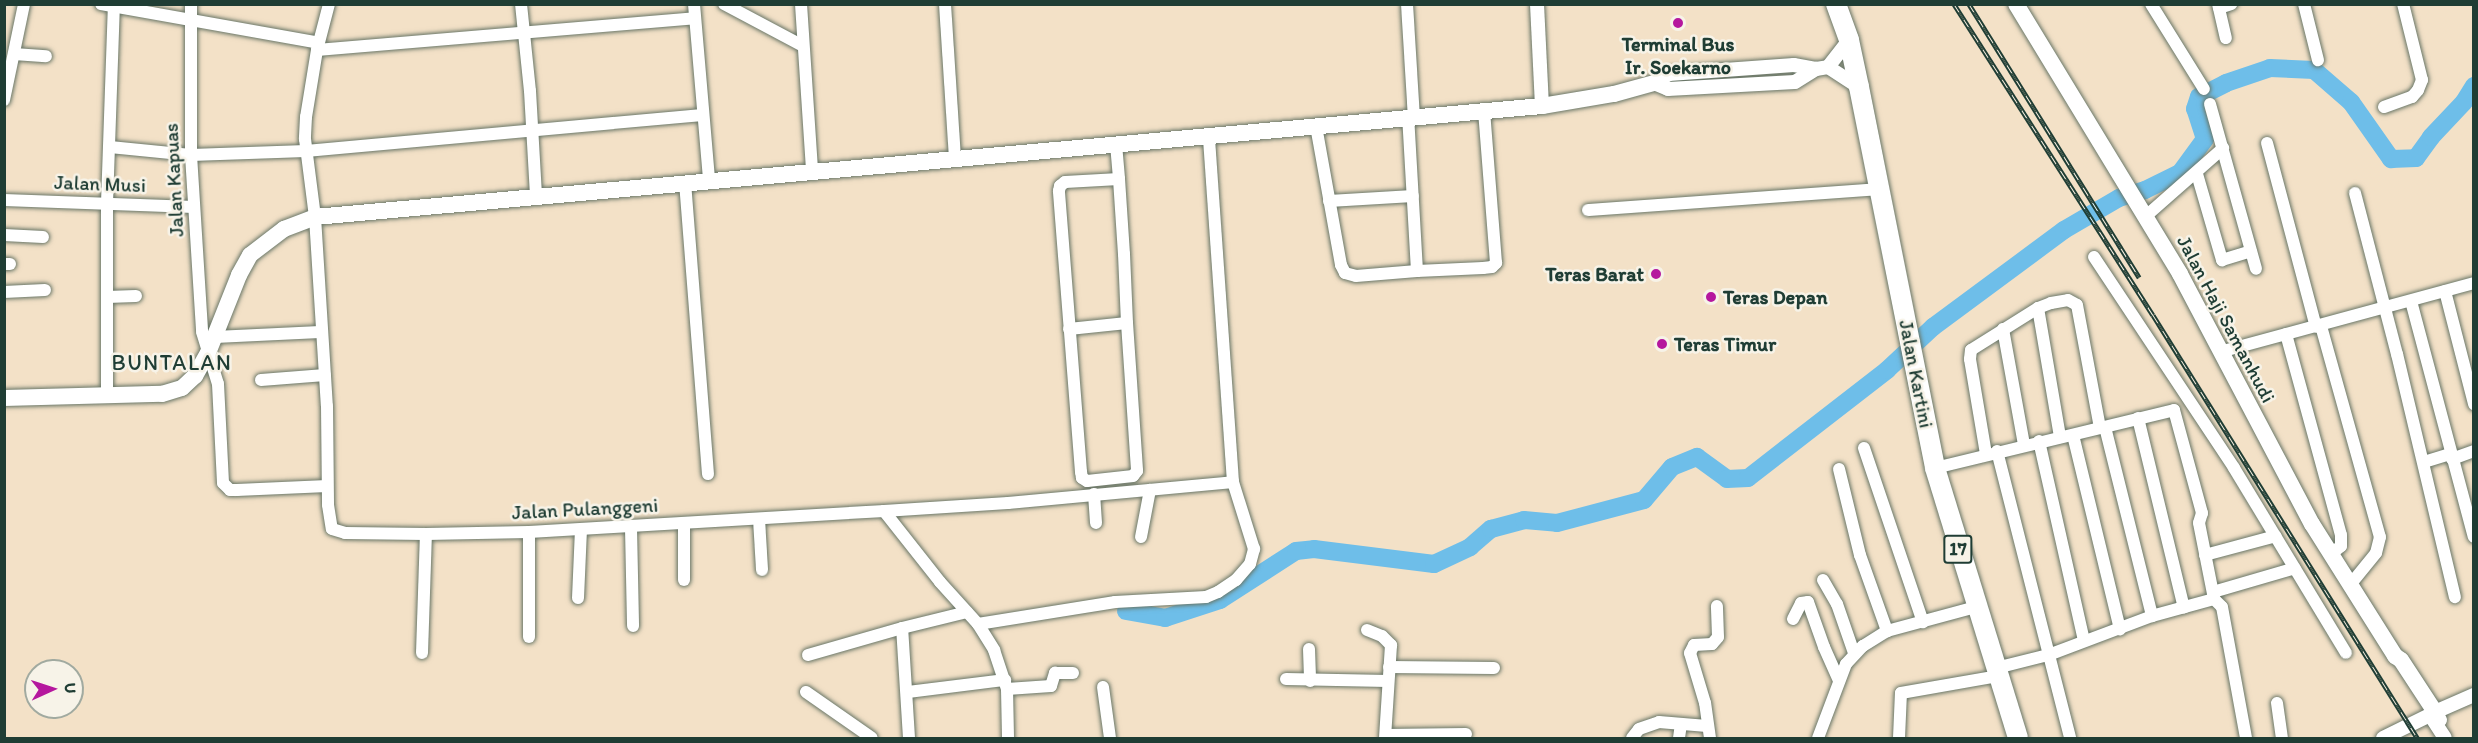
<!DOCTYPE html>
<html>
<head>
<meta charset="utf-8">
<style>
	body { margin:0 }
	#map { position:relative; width:2478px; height:743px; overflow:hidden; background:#f3e1c7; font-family:Itim,sans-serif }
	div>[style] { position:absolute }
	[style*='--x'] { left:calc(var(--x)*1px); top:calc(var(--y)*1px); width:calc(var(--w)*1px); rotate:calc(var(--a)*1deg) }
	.river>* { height:18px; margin:-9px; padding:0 9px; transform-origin:9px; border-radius:9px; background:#6ebee9 }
	.roads { filter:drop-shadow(0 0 2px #697667) drop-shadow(0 0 2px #697667) }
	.minor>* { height:12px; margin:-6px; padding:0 6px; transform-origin:6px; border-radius:6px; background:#fff }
	.tertiary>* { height:14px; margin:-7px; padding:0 7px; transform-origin:7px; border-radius:7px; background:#fff }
	.secondary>* { height:16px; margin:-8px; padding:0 8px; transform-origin:8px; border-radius:8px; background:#fff }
	.trunk>* { height:20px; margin:-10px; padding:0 10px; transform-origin:10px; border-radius:10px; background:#fff }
	.rail>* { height:5px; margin-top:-2.5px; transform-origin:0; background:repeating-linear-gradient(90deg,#f7f3e8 0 9px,#1f3d34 0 18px); box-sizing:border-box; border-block:2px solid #1f3d34 }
	.dots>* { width:16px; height:16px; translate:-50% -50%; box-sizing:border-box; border:3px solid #f7f3e8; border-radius:50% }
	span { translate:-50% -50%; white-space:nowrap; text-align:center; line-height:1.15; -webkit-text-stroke:5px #f7f3e8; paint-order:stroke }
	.shield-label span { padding:2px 4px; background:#f7f3e8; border:2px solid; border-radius:4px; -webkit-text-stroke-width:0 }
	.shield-label { font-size:18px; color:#1f3d34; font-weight:700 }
	.poi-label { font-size:20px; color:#1f3d34; font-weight:700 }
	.right { translate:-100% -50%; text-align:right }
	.left { translate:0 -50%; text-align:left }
	.street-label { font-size:20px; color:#1f3d34 }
	.quarter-label { font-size:22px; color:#1f3d34; letter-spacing:1.5px }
	.frame { position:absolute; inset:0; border:6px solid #1f3d34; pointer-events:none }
	.north { position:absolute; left:24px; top:659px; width:60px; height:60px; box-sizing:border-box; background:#f7f3e8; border:2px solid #a1aaa0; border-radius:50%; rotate:87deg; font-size:16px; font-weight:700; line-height:24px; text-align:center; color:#1f3d34 }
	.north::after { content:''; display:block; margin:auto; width:21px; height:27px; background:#b5179e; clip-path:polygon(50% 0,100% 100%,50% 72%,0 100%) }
</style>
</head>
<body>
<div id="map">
	<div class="river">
		<i style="--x:1126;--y:611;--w:40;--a:10"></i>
		<i style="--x:1165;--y:618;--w:58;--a:-18.1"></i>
		<i style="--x:1220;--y:600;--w:90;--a:-32.8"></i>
		<i style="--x:1296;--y:551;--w:18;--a:-6"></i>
		<i style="--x:1314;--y:549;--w:121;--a:7.1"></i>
		<i style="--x:1434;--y:564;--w:40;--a:-25"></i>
		<i style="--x:1470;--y:547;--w:28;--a:-41"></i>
		<i style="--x:1491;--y:529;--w:34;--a:-15"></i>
		<i style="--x:1524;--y:520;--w:33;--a:5"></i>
		<i style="--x:1557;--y:523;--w:90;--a:-14.8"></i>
		<i style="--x:1644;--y:500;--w:43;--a:-49.7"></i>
		<i style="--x:1672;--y:467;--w:27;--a:-22"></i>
		<i style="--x:1697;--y:457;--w:37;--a:36"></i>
		<i style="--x:1727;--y:479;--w:21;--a:-3"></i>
		<i style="--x:1748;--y:478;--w:176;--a:-37.8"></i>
		<i style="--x:1887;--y:370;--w:63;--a:-43.1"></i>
		<i style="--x:1933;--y:327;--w:163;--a:-36.5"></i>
		<i style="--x:2064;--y:230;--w:64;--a:-30.2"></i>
		<i style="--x:2119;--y:198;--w:27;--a:-17"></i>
		<i style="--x:2145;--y:190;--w:39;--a:-26"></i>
		<i style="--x:2180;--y:173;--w:42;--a:-53.7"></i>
		<i style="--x:2205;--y:139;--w:32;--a:-108"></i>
		<i style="--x:2195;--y:109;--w:13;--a:-72"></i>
		<i style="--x:2199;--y:97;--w:30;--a:-27"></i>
		<i style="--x:2226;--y:83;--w:46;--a:-18.8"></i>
		<i style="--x:2270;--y:68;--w:44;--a:2.6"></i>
		<i style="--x:2314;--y:70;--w:49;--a:40.9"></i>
		<i style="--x:2351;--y:102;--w:70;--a:54.9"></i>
		<i style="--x:2391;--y:159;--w:25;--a:-2"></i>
		<i style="--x:2416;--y:158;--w:26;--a:-54"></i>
		<i style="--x:2431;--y:137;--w:48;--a:-46.7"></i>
		<i style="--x:2464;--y:102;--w:19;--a:-58"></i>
	</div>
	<div class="roads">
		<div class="minor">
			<i style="--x:101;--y:4;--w:221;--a:10.1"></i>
			<i style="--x:191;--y:4;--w:151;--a:90"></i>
			<i style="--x:191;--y:155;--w:177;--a:86.4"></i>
			<i style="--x:202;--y:332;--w:54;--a:72.9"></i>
			<i style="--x:218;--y:384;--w:99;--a:87.1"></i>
			<i style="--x:223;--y:483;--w:10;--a:45"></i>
			<i style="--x:230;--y:490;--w:7;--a:0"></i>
			<i style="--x:237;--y:490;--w:90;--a:-2.5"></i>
			<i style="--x:329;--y:4;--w:48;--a:104.6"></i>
			<i style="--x:317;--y:50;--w:68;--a:99.3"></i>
			<i style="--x:306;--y:117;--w:22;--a:93"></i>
			<i style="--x:305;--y:139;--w:79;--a:82.7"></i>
			<i style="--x:315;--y:217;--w:189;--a:86.4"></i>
			<i style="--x:327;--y:406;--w:99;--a:89.4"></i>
			<i style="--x:328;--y:505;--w:24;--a:81"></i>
			<i style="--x:332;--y:529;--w:14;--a:17"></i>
			<i style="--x:345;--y:533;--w:81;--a:0.7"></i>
			<i style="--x:426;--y:534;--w:103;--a:-1.1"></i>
			<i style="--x:529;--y:532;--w:356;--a:-3.4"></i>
			<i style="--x:884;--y:511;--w:90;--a:51.7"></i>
			<i style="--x:940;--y:582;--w:57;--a:47.9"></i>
			<i style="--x:978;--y:624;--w:31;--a:58"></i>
			<i style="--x:994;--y:650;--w:41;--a:71.6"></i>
			<i style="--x:1007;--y:689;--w:49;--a:88.8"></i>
			<i style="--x:521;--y:4;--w:87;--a:84.1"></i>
			<i style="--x:530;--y:91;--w:105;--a:86.7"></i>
			<i style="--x:694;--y:4;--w:177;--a:85.1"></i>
			<i style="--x:724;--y:4;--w:89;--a:28"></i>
			<i style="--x:801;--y:4;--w:166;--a:86.2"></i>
			<i style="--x:945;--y:4;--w:154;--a:86.3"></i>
			<i style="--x:1407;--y:4;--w:113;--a:86.5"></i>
			<i style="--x:2151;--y:4;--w:100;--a:58.1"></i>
			<i style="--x:2218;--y:4;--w:35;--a:77"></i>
			<i style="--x:2304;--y:4;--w:58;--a:76"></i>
			<i style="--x:2219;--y:8;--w:13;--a:-18"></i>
			<i style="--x:317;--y:50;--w:379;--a:-4.8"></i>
			<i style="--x:14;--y:54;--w:32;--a:4"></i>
			<i style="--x:4;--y:100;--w:98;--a:-78.2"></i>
			<i style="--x:2210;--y:104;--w:171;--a:74.4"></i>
			<i style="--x:2384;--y:107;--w:30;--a:-20"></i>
			<i style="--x:2412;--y:97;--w:9;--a:-49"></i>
			<i style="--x:2418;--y:90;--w:11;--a:-68"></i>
			<i style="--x:2422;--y:80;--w:78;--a:-104"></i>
			<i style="--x:1316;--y:126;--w:141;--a:79.8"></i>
			<i style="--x:1341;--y:265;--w:9;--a:63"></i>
			<i style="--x:1345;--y:273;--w:11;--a:15"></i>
			<i style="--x:1356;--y:276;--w:61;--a:-4.7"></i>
			<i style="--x:1417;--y:271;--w:154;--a:-93.3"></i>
			<i style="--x:2267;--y:143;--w:190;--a:75.1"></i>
			<i style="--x:1116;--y:144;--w:35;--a:85"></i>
			<i style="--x:1119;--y:179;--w:75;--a:86.2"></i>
			<i style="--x:1124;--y:254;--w:69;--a:87.5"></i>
			<i style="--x:1127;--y:323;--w:148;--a:86.1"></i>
			<i style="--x:1137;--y:471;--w:6;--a:129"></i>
			<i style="--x:1133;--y:476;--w:46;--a:173.8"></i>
			<i style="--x:1087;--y:481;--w:6;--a:-149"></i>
			<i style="--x:1082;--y:478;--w:6;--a:-99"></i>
			<i style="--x:1081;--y:472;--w:282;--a:-94.5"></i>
			<i style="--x:1059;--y:191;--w:5;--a:-79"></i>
			<i style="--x:1060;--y:186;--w:6;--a:-39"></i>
			<i style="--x:1065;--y:182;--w:54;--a:-3.2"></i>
			<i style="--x:110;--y:147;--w:81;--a:5.6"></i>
			<i style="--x:191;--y:155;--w:115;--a:-2"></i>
			<i style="--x:306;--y:151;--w:398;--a:-5.2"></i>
			<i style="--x:2197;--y:174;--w:90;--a:73.8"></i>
			<i style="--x:2222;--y:260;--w:30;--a:-17"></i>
			<i style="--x:685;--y:182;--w:293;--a:85.5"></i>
			<i style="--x:2355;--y:193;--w:166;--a:75.4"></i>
			<i style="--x:2397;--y:354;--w:250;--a:76.6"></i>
			<i style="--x:4;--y:200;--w:190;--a:2.1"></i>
			<i style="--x:1329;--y:201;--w:84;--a:-3.4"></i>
			<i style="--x:1588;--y:210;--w:294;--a:-4.1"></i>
			<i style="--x:2146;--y:216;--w:103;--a:-41.4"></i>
			<i style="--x:4;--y:235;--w:39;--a:3"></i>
			<i style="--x:2094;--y:257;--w:253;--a:56.4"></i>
			<i style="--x:2234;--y:468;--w:216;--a:58.8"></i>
			<i style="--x:4;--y:264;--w:6;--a:0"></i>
			<i style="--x:1417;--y:271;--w:66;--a:-2.6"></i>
			<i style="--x:1483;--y:268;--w:9;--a:-6"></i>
			<i style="--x:1492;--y:267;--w:6;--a:-45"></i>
			<i style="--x:1496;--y:263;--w:152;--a:-94.5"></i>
			<i style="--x:2445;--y:291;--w:117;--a:75.6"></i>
			<i style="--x:4;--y:292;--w:41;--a:-2.8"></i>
			<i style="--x:107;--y:297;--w:29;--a:-2"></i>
			<i style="--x:2411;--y:301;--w:244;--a:75.1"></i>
			<i style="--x:2038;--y:308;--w:131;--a:80.3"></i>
			<i style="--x:2321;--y:326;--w:219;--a:74.4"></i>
			<i style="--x:2380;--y:537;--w:16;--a:104"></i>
			<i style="--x:2376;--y:553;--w:41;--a:129.1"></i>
			<i style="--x:1069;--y:329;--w:58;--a:-5.9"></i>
			<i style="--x:2003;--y:329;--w:118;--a:79.7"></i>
			<i style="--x:2286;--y:334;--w:208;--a:74.7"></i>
			<i style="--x:2341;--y:535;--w:11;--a:90"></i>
			<i style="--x:2341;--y:546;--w:13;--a:141"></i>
			<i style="--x:215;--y:337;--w:105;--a:-2.7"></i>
			<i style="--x:2220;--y:352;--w:263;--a:-15.2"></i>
			<i style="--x:261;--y:380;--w:64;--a:-4.5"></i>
			<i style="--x:107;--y:396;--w:193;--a:-90"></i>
			<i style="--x:107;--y:203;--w:196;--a:-88"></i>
			<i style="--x:2138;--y:418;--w:195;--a:76.4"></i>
			<i style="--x:2105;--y:427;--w:195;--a:76"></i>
			<i style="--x:2073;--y:435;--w:200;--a:76.4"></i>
			<i style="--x:2039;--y:441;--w:205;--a:77.3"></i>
			<i style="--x:1864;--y:448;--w:184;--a:71.3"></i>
			<i style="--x:1997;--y:451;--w:296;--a:75.7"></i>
			<i style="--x:1986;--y:454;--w:96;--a:-99.6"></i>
			<i style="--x:1970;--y:359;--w:9;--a:-84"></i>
			<i style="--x:1971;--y:350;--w:79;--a:-32.1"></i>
			<i style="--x:2038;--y:308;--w:14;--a:-21"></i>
			<i style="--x:2051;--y:303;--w:17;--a:-10"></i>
			<i style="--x:2068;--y:300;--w:10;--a:29"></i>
			<i style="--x:2077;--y:305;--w:125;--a:79.4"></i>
			<i style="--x:2452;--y:459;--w:23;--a:-20"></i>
			<i style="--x:2424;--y:462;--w:28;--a:-17"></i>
			<i style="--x:1935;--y:468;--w:246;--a:-13.6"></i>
			<i style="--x:2174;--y:410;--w:107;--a:74.8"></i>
			<i style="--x:2202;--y:513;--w:10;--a:107"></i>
			<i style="--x:2199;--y:523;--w:77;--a:78.8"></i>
			<i style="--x:2214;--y:599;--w:64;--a:164.7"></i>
			<i style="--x:2152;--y:616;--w:111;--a:159.4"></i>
			<i style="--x:2048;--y:655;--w:54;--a:166"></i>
			<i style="--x:1839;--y:469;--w:89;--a:76.3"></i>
			<i style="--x:1860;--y:555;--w:81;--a:70.4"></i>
			<i style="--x:1094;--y:494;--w:29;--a:86"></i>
			<i style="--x:884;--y:511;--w:124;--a:-3.7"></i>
			<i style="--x:1008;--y:503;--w:226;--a:-5.3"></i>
			<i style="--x:1233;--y:482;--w:347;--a:-94"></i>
			<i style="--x:759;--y:519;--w:51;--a:86.6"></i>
			<i style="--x:631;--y:528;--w:98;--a:88.8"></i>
			<i style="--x:529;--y:532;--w:105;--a:90"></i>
			<i style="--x:1141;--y:537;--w:48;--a:-79.2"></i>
			<i style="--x:2205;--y:555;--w:73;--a:-15"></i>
			<i style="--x:684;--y:580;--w:57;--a:-90"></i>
			<i style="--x:1823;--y:580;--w:28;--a:60"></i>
			<i style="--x:1837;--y:604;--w:52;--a:70.9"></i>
			<i style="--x:2213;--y:592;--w:85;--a:-16.3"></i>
			<i style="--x:578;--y:598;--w:68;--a:-87.5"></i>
			<i style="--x:2214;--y:599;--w:11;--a:45"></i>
			<i style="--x:2222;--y:607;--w:133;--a:79.6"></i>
			<i style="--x:1793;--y:619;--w:18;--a:-63"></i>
			<i style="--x:1801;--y:603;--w:7;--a:-8"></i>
			<i style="--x:1808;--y:602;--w:48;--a:70.4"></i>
			<i style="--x:1824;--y:647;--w:37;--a:66"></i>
			<i style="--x:978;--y:624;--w:139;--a:-9.1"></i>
			<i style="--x:1115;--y:602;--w:91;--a:-3.1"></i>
			<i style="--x:1206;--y:597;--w:13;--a:-23"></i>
			<i style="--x:1218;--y:592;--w:22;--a:-34"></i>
			<i style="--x:1236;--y:580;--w:21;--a:-49"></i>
			<i style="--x:1250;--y:564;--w:16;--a:-75"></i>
			<i style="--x:1254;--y:549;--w:70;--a:-107.4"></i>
			<i style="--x:1367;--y:630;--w:16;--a:22"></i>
			<i style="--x:1382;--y:636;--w:13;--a:45"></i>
			<i style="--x:1391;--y:645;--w:93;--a:93.7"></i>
			<i style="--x:1309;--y:649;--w:32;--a:88"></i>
			<i style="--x:422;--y:653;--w:119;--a:-88.1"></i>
			<i style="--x:808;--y:655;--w:98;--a:-16"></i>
			<i style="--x:1389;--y:667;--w:105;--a:0.5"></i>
			<i style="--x:1286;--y:679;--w:102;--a:1.1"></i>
			<i style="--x:1103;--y:687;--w:51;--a:82.2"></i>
			<i style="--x:1007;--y:689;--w:44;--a:-3.9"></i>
			<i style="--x:1051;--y:686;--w:14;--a:-73"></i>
			<i style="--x:1055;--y:673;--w:18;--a:0"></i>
			<i style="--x:806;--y:692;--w:80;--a:34.9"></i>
			<i style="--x:908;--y:692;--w:98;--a:-7.1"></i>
			<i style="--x:2277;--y:703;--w:35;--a:82"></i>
			<i style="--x:1386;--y:735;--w:80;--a:-0.7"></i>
			<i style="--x:909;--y:738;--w:110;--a:-93.6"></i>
			<i style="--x:902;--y:628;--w:67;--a:-13.8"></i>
			<i style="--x:1632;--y:738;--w:11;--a:-52"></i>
			<i style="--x:1639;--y:729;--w:21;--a:-19"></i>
			<i style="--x:1659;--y:722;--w:48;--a:4.8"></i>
			<i style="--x:1679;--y:738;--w:14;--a:-82"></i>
			<i style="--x:1710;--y:738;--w:35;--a:-98"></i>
			<i style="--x:1705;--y:703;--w:52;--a:-106.7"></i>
			<i style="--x:1690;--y:653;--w:9;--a:-63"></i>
			<i style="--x:1694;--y:645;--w:18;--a:-3"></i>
			<i style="--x:1712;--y:644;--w:9;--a:-49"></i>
			<i style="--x:1718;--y:637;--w:31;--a:-92"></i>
			<i style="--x:1818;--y:738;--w:79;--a:-69.3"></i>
			<i style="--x:1846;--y:664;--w:25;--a:-47"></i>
			<i style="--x:1863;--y:646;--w:28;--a:-32"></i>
			<i style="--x:1887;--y:631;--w:92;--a:-15.1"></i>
			<i style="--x:1899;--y:738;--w:45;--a:-87.5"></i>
			<i style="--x:1901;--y:693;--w:98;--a:-9.9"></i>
		</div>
		<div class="tertiary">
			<i style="--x:1537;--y:4;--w:102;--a:87.2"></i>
			<i style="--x:1828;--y:67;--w:37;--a:33"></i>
			<i style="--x:1654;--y:83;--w:15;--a:23"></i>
			<i style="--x:1668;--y:89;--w:127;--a:-3.2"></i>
			<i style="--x:1795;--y:82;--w:25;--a:-32"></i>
			<i style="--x:1816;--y:69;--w:12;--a:-9"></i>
			<i style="--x:1828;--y:67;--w:34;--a:-52"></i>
			<i style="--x:1654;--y:83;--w:17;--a:-31"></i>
			<i style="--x:1669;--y:74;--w:125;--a:-4.1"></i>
			<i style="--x:1794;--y:65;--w:22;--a:10"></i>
			<i style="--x:2440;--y:720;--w:9;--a:-122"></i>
			<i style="--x:2435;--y:712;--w:43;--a:-23.6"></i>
			<i style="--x:2383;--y:738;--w:52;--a:-26.1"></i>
			<i style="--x:2430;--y:715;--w:27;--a:57"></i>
		</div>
		<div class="secondary">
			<i style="--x:2016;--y:4;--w:316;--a:58.7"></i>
			<i style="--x:2180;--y:274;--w:283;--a:62.2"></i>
			<i style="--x:2312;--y:524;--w:156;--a:57.8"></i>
			<i style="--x:2395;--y:656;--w:7;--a:34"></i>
			<i style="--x:2401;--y:660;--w:62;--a:56.8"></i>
			<i style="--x:4;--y:398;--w:158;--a:-1.5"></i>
			<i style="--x:162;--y:394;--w:21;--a:-17"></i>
			<i style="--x:182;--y:388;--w:18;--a:-43"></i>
			<i style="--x:195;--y:376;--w:26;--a:-61"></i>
			<i style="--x:208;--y:353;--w:84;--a:-68.3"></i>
			<i style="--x:239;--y:275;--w:23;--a:-61"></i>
			<i style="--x:250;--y:255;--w:43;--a:-37.4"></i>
			<i style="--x:284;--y:229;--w:33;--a:-21"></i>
			<i style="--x:315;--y:217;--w:1232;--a:-5.17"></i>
			<i style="--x:1542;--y:106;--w:73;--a:-9.5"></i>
			<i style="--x:1614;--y:94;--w:41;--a:-15.4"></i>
		</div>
		<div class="trunk">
			<i style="--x:1836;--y:4;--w:38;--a:70"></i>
			<i style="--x:1849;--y:40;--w:48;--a:78"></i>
			<i style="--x:1859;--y:87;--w:389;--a:78.7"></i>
			<i style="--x:1935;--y:468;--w:282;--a:72.9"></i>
		</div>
	</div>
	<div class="rail">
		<i style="--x:1954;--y:4;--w:369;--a:57.4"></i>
		<i style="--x:2153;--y:315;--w:499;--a:58"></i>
		<i style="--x:1969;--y:4;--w:322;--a:58.1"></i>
	</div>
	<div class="dots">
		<i style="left:1678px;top:23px;background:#b5179e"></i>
		<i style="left:1656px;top:274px;background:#b5179e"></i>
		<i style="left:1711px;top:297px;background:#b5179e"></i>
		<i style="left:1662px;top:344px;background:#b5179e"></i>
	</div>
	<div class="shield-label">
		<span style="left:1958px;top:549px">17</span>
	</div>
	<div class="poi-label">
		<span style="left:1678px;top:56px">Terminal Bus<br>Ir. Soekarno</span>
		<span class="right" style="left:1644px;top:274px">Teras Barat</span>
		<span class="left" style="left:1723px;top:297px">Teras Depan</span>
		<span class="left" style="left:1674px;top:344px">Teras Timur</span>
	</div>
	<div class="street-label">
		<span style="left:174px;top:180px;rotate:-93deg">Jalan Kapuas</span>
		<span style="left:100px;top:184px;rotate:2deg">Jalan Musi</span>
		<span style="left:2226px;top:319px;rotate:62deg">Jalan Haji Samanhudi</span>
		<span style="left:1916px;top:374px;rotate:79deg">Jalan Kartini</span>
		<span style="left:585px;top:509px;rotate:-3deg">Jalan Pulanggeni</span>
	</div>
	<div class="quarter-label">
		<span style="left:172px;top:363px">BUNTALAN</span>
	</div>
	<div class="frame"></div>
	<div class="north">U</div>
</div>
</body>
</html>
